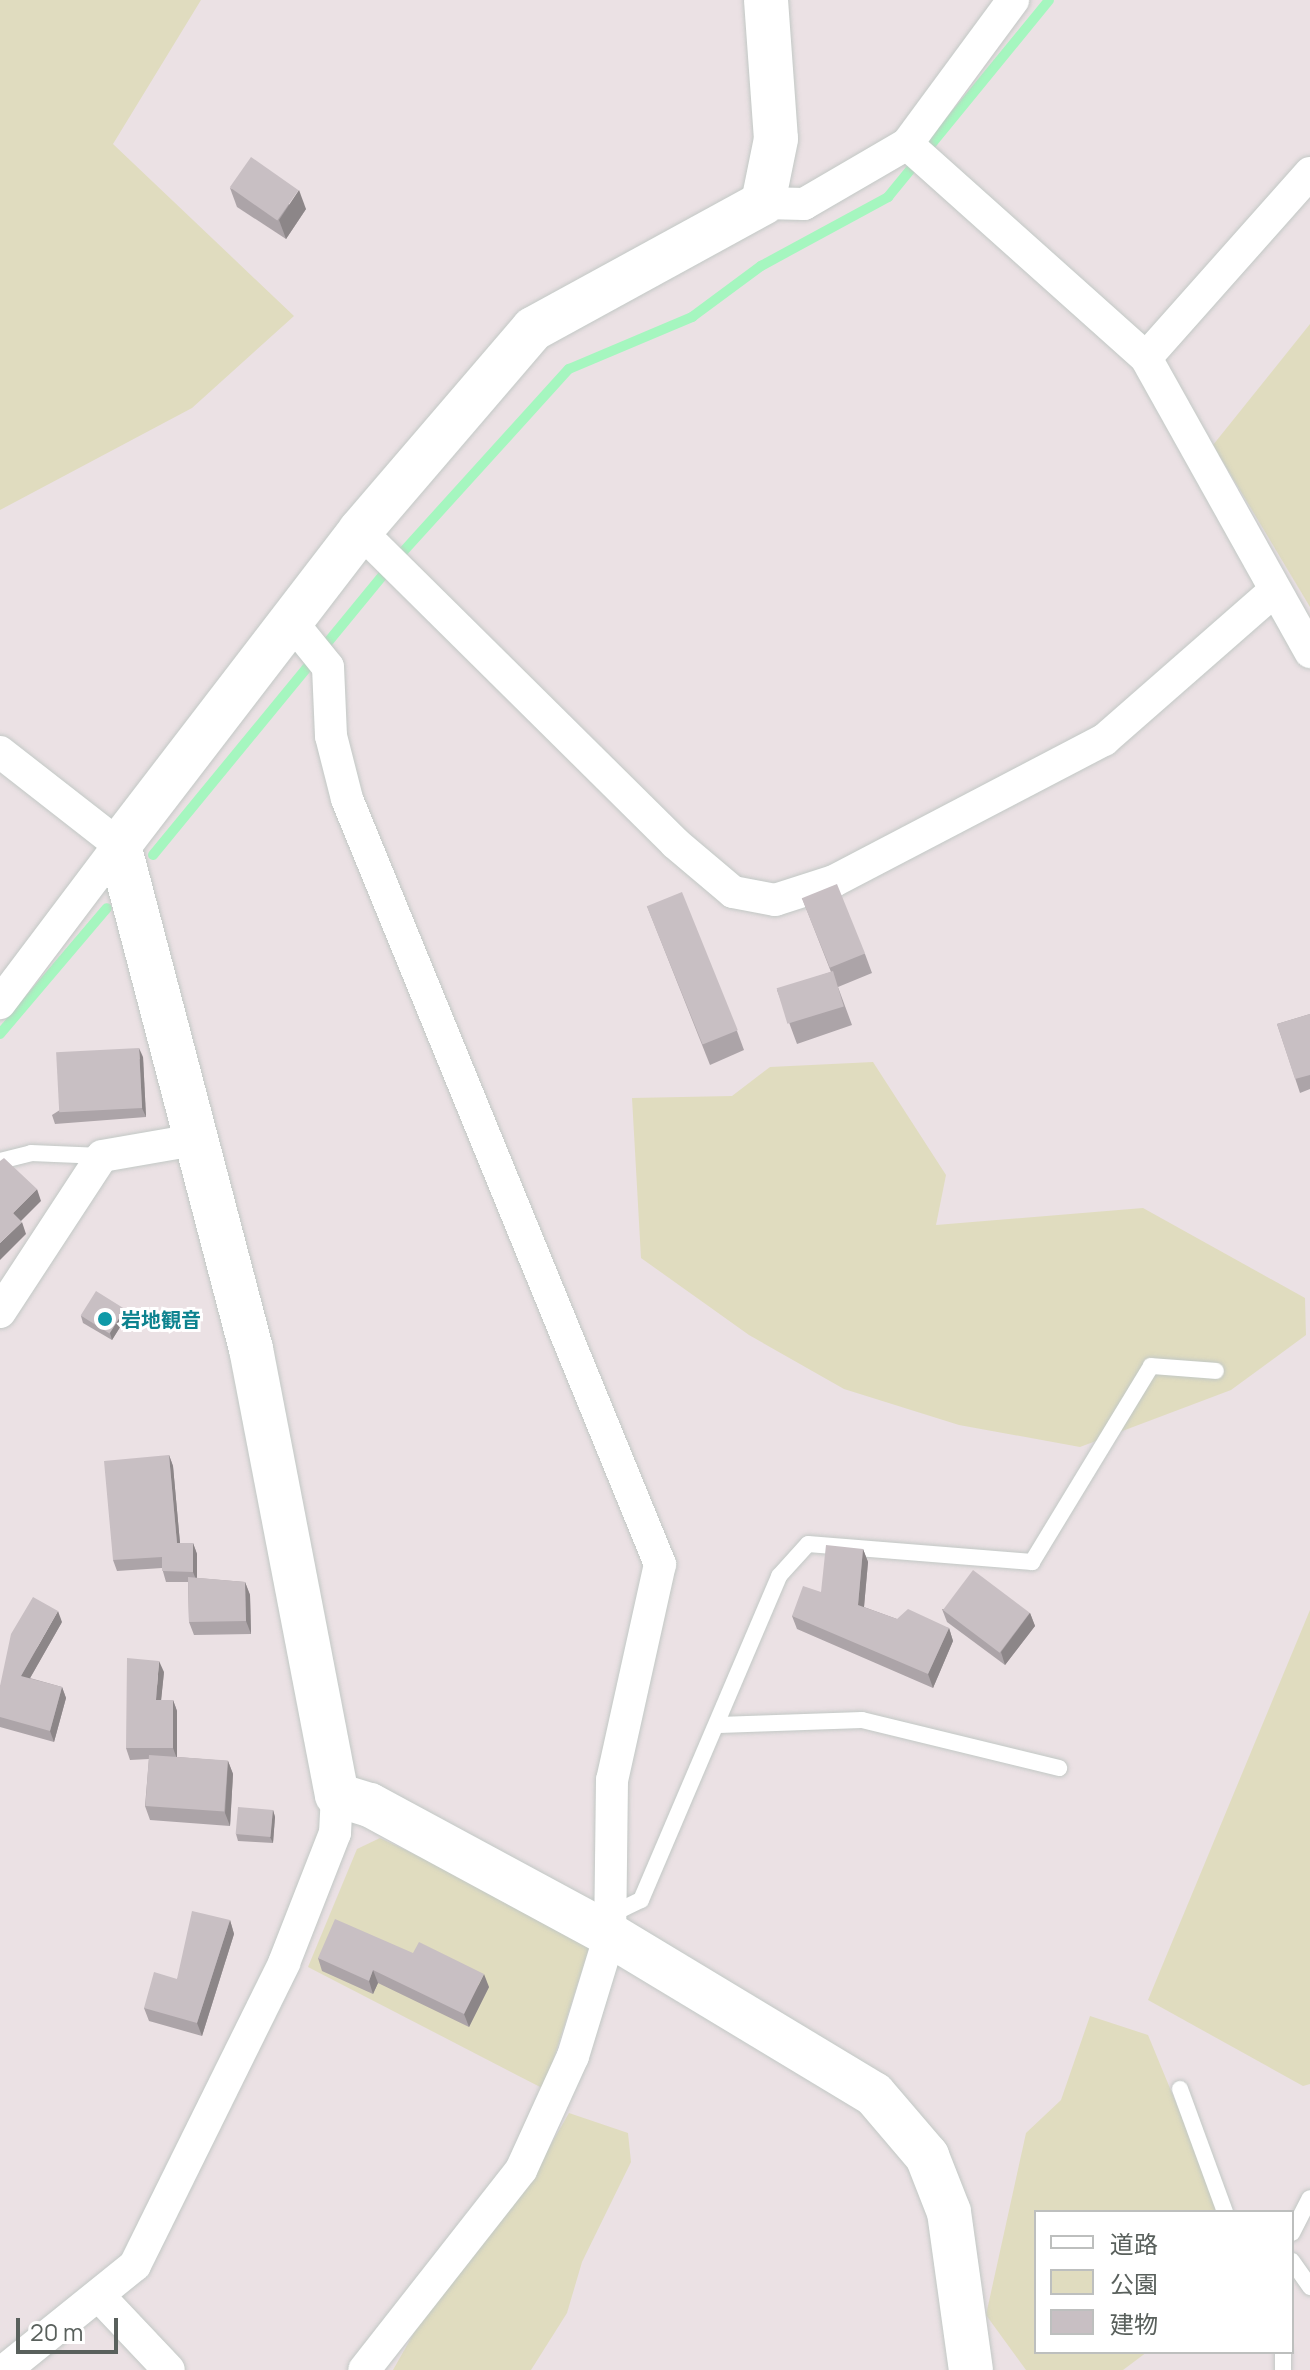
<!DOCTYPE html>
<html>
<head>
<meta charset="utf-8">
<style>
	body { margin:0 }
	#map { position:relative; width:1310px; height:2370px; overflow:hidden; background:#ebe1e4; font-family:Manrope,"Noto Sans JP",sans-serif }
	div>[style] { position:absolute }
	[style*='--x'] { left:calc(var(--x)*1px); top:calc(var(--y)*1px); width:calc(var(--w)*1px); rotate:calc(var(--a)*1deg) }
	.green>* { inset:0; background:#e0dcbf }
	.stream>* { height:10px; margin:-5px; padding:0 5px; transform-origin:5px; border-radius:5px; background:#a5f6bf }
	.roads { filter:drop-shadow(0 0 2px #c2c8c5) drop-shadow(0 0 2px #c2c8c5) }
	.lane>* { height:16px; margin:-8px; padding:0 8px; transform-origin:8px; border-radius:8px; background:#fff }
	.street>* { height:32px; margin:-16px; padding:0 16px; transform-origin:16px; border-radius:16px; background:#fff }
	.secondary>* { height:44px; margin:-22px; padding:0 22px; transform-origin:22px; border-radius:22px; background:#fff }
	.wall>* { inset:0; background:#aca4a8 }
	.shaded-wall>* { inset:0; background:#8c8688 }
	.building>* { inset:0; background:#c8bfc3; transform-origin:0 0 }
	.dots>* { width:22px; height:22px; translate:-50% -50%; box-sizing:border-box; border:4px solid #fff; border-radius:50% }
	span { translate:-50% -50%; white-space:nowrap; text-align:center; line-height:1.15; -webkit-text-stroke:6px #fff; paint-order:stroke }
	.culture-label { font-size:20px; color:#0d838f; font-weight:700 }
	.left { translate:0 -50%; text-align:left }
	.legend { position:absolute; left:1034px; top:2210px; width:260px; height:144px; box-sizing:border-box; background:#fff; border:2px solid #bdbfbe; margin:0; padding:10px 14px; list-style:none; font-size:24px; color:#59605c }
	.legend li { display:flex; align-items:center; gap:16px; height:40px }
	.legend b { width:40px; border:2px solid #bdbfbe }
	.scale { position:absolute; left:16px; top:2318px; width:102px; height:36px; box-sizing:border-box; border:4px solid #59605c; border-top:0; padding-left:10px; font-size:24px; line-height:28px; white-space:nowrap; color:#59605c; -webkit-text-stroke:6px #fff; paint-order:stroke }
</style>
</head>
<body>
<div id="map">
	<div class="green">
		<i style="clip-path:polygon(0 0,201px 0,113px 144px,294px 316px,192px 408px,0 510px)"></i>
		<i style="clip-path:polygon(1310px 324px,1310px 607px,1213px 445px)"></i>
		<i style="clip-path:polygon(873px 1062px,946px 1175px,936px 1225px,1143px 1208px,1305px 1298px,1306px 1335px,1231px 1390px,1080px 1447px,959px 1425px,844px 1389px,749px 1335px,641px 1258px,632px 1098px,732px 1096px,770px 1067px)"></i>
		<i style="clip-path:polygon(1310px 1610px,1310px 2084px,1303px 2086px,1148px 2000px)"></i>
		<i style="clip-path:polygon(380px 1838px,564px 1925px,589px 1948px,544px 2089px,308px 1967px,357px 1849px)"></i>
		<i style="clip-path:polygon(1090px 2016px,1148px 2035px,1221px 2212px,1036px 2212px,1036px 2352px,1147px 2352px,1123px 2370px,1026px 2370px,986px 2315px,1026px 2133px,1061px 2100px)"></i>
		<i style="clip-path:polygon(569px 2113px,628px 2133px,631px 2162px,582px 2262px,567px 2313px,531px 2370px,393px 2370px,415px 2331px,531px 2179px)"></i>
	</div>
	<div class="stream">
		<i style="--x:153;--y:855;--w:375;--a:-50.6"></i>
		<i style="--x:391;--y:565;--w:265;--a:-47.8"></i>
		<i style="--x:569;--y:369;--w:134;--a:-22.9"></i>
		<i style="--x:692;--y:317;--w:86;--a:-36.5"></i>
		<i style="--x:761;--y:266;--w:145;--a:-28.5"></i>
		<i style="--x:888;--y:197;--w:254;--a:-50.7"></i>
		<i style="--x:0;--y:1034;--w:165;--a:-49.7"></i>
	</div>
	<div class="roads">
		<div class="lane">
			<i style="--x:0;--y:1161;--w:32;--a:-14"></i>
			<i style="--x:31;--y:1153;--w:71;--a:2.4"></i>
			<i style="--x:719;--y:1725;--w:143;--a:-2"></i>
			<i style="--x:862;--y:1720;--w:203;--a:13.7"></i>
			<i style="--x:612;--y:1914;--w:32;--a:-26"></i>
			<i style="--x:641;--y:1900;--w:352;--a:-66.9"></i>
			<i style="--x:779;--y:1576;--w:43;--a:-47.8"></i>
			<i style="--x:808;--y:1544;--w:225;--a:4.6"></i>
			<i style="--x:1032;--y:1562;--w:229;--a:-58.7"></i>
			<i style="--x:1151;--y:1366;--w:65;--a:4.4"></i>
			<i style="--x:1180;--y:2089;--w:131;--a:69.9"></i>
			<i style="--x:1292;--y:2233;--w:39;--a:-63"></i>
			<i style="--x:1292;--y:2261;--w:32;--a:55"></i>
			<i style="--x:1283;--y:2370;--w:18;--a:-90"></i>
		</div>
		<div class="street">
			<i style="--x:907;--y:144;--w:321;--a:41.8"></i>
			<i style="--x:1310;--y:173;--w:247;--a:131.6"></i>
			<i style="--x:1146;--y:358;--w:337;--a:60.8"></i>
			<i style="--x:763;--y:203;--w:41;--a:1.4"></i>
			<i style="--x:804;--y:204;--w:119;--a:-30.2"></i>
			<i style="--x:907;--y:144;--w:179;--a:-53.6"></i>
			<i style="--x:360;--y:531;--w:443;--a:44.7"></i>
			<i style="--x:675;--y:843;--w:76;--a:40.2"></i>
			<i style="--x:733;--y:892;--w:43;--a:10.8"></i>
			<i style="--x:775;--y:900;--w:62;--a:-17.9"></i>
			<i style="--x:834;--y:881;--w:305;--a:-27.6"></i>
			<i style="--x:1104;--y:740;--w:223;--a:-41.2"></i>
			<i style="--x:290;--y:620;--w:60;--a:51"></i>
			<i style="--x:328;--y:667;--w:69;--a:87.5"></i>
			<i style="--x:331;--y:736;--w:65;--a:75.7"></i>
			<i style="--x:347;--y:799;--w:827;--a:67.75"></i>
			<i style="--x:660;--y:1564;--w:221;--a:102.5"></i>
			<i style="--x:612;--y:1780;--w:155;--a:90.7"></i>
			<i style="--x:610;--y:1935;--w:127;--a:107"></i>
			<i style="--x:573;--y:2056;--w:125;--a:114.5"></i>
			<i style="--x:521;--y:2170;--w:254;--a:128.1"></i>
			<i style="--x:0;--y:752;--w:151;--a:38"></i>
			<i style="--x:119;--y:845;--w:198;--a:127"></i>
			<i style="--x:0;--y:1312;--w:186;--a:-56.8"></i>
			<i style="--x:102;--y:1156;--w:98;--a:-9.9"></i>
			<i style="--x:100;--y:2297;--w:100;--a:46.6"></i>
			<i style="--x:5;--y:2370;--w:167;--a:-38.9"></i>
			<i style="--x:135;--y:2265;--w:337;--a:-63.7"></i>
			<i style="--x:284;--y:1963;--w:140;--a:-68.6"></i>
			<i style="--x:335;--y:1833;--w:38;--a:-87"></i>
		</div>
		<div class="secondary">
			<i style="--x:766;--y:0;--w:139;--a:85.9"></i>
			<i style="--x:776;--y:139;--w:65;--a:101.5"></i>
			<i style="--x:763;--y:203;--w:262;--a:151.3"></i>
			<i style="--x:533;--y:329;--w:266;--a:130.6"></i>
			<i style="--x:360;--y:531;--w:396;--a:127.5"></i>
			<i style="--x:119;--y:845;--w:521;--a:75.32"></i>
			<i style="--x:251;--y:1349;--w:454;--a:79.1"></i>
			<i style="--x:337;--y:1795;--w:34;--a:17"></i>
			<i style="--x:370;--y:1805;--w:273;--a:28.4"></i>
			<i style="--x:610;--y:1935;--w:308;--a:31.1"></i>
			<i style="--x:874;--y:2094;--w:82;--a:49.5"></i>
			<i style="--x:927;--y:2156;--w:60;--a:68.6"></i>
			<i style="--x:949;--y:2212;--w:160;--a:82.1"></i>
		</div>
	</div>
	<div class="wall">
		<i style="clip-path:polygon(230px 188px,306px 209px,286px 239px,237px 207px)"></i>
		<i style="clip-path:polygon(802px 898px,865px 954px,872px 973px,838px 987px,852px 1025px,797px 1044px,777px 990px,831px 972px)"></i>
		<i style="clip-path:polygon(647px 906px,737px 1031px,744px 1050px,710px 1065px)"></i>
		<i style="clip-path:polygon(1310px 1014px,1310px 1089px,1300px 1093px,1277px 1024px)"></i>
		<i style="clip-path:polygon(143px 1057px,146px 1117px,55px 1124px,52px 1115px)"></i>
		<i style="clip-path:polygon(125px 1309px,127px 1316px,112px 1340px,83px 1323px,81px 1316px)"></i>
		<i style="clip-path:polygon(169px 1455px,173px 1466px,180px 1543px,193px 1543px,197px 1554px,197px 1578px,245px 1582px,250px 1595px,251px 1634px,194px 1635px,189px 1622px,188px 1582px,166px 1582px,162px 1568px,117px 1571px,113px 1560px)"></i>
		<i style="clip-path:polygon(863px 1549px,868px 1562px,864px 1607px,897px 1619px,949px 1628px,953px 1641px,933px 1688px,797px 1629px,792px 1616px,821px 1592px)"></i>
		<i style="clip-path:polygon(942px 1609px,1030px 1613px,1035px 1626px,1005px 1665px,947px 1622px)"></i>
		<i style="clip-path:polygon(62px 1622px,30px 1678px,62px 1687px,66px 1698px,54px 1742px,0 1727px,0 1686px)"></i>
		<i style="clip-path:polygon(164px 1672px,161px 1700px,173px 1700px,177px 1711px,177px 1757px,228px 1761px,233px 1774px,230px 1826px,150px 1820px,145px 1806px,149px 1759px,130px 1760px,126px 1748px)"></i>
		<i style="clip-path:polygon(273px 1810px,275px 1817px,273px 1843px,238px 1841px,236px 1834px)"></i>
		<i style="clip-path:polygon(230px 1920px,234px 1934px,202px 2036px,149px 2021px,144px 2008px,177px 1979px)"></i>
		<i style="clip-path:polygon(318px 1958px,489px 1987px,469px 2027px,378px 1983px,373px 1994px,322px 1971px)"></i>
	</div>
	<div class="shaded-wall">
		<i style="clip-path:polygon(299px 190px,306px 209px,286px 239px,279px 220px)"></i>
		<i style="clip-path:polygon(139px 1048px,143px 1057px,146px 1117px,142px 1108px)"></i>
		<i style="clip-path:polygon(37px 1189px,41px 1201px,17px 1225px,13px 1213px)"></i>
		<i style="clip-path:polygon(22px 1222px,26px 1234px,0 1260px,0 1243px)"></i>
		<i style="clip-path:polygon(125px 1309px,127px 1316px,112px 1340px,110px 1333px)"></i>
		<i style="clip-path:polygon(169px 1455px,173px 1466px,181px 1554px,177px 1543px)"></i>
		<i style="clip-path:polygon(193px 1543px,197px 1554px,197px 1582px,193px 1572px)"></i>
		<i style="clip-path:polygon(863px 1549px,868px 1562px,863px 1618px,858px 1605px)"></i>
		<i style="clip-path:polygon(245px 1582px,250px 1595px,251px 1634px,246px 1621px)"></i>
		<i style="clip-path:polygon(58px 1611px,62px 1622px,25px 1687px,21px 1676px)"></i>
		<i style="clip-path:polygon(1030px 1613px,1035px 1626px,1005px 1665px,1001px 1652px)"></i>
		<i style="clip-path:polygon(949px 1628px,953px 1641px,933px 1688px,928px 1674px)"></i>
		<i style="clip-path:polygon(159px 1661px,164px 1672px,160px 1711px,156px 1700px)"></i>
		<i style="clip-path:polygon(62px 1687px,66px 1698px,54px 1742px,50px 1731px)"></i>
		<i style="clip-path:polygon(173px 1700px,177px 1711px,177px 1759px,173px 1748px)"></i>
		<i style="clip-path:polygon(228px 1761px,233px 1774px,230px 1826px,225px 1813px)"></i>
		<i style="clip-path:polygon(273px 1810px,275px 1817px,273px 1843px,270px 1837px)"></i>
		<i style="clip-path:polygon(230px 1920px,234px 1934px,202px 2036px,197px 2023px)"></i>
		<i style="clip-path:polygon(373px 1970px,378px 1983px,373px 1994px,369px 1981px)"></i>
		<i style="clip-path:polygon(484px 1974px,489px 1987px,469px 2027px,464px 2014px)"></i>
	</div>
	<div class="building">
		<i style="left:251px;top:157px;width:58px;height:37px;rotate:35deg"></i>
		<i style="left:837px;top:884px;width:75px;height:38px;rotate:68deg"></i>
		<i style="left:682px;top:892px;width:149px;height:38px;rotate:68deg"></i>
		<i style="left:833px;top:971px;width:37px;height:59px;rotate:73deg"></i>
		<i style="clip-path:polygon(1310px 1014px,1310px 1075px,1295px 1079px,1277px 1024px)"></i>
		<i style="left:139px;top:1048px;width:60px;height:83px;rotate:87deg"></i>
		<i style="clip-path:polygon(4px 1158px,37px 1189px,13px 1213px,22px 1222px,0 1243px,0 1161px)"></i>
		<i style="left:96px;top:1291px;width:34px;height:29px;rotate:32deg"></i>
		<i style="clip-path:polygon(169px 1455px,177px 1543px,193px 1543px,193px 1572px,162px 1571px,162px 1557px,113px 1560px,104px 1461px)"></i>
		<i style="clip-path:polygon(826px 1545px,863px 1549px,858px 1605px,897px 1619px,908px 1609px,949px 1628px,928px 1674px,792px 1616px,803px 1586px,821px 1592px)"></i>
		<i style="left:973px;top:1570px;width:71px;height:50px;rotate:37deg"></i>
		<i style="clip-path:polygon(188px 1577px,245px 1582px,246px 1621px,189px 1622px)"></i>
		<i style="clip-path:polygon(33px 1597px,58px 1611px,21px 1676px,62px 1687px,50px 1731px,0 1717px,0 1686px,11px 1634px)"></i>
		<i style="clip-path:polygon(127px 1658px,159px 1661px,156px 1700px,173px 1700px,173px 1748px,126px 1748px)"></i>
		<i style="left:149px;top:1755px;width:79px;height:51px;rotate:4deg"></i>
		<i style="left:238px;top:1807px;width:35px;height:27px;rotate:5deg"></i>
		<i style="clip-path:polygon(192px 1911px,230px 1920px,197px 2023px,144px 2008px,154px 1972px,177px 1979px)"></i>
		<i style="clip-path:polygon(335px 1919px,413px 1953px,419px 1942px,484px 1974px,464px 2014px,373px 1970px,369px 1981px,318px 1958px)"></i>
	</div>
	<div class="dots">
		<i style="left:105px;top:1319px;background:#0f9aa8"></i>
	</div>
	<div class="culture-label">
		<span class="left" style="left:121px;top:1319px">岩地観音</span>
	</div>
	<ul class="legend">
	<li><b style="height:10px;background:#fff"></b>道路</li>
	<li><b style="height:22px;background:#e0dcbf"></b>公園</li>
	<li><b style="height:22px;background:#c8bfc3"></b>建物</li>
	</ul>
	<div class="scale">20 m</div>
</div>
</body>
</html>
